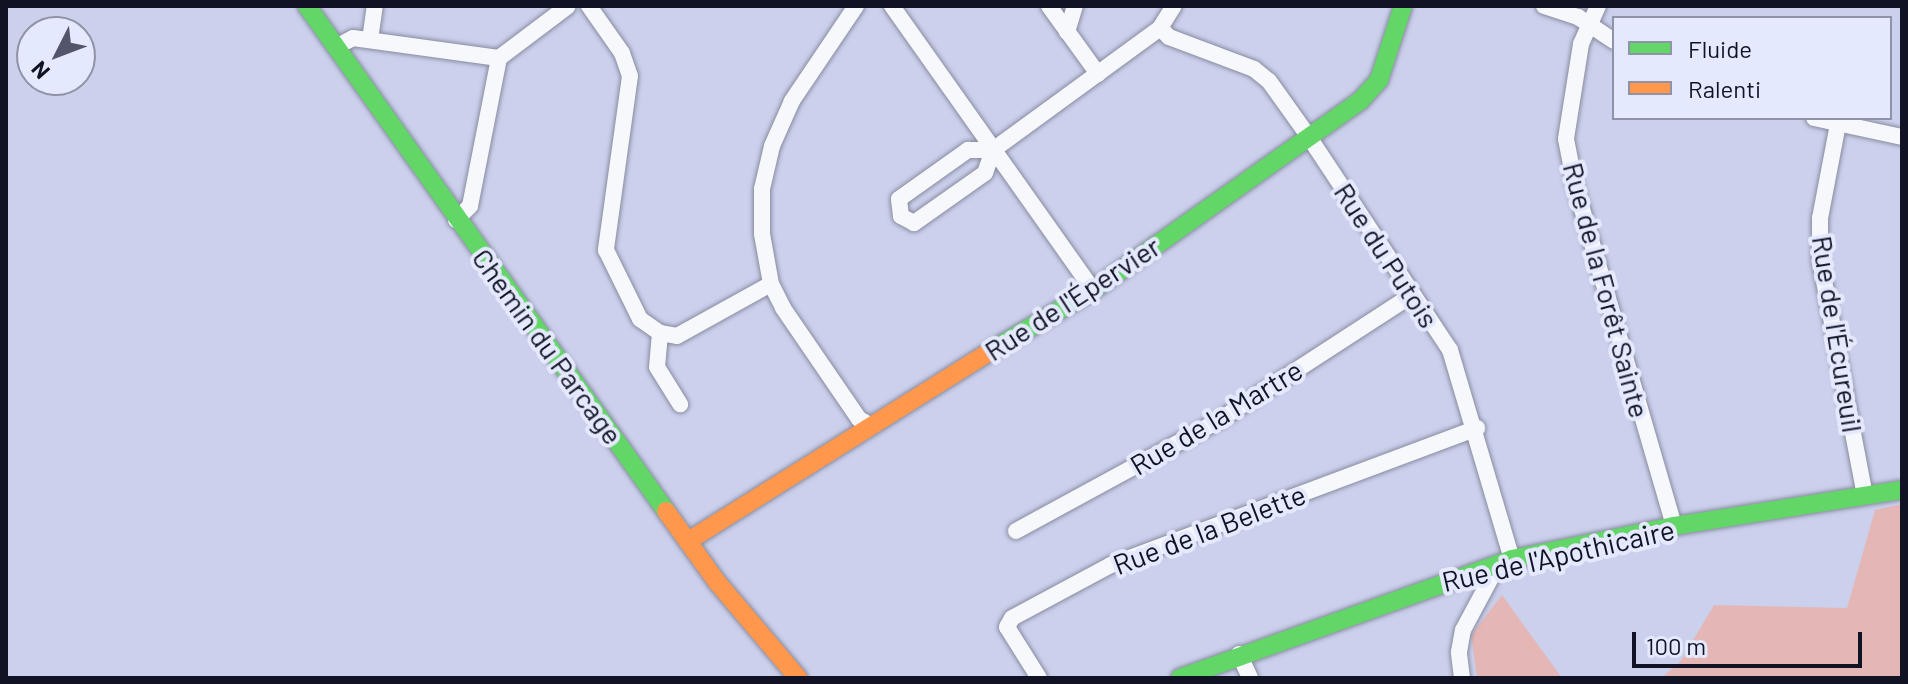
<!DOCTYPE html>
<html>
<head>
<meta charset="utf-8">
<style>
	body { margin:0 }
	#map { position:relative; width:1908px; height:684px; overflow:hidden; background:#cbd0ec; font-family:Barlow,sans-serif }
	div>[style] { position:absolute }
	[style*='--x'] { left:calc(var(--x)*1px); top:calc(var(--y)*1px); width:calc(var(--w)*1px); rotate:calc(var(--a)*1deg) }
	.green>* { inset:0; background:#e4b7b6 }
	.roads { filter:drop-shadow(0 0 2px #888ba0) drop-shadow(0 0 2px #888ba0) }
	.street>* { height:16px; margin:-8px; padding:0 8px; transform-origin:8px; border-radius:8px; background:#f7f8fc }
	.fast>* { height:18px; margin:-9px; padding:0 9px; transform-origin:9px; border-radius:9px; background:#63d668 }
	.slow>* { height:18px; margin:-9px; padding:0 9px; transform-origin:9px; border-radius:9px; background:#ff974d }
	span { translate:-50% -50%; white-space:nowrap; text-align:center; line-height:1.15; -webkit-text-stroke:8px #e5e9fe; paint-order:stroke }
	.street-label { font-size:28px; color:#111325 }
	.frame { position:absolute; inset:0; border:8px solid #111325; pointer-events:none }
	.legend { position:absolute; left:1612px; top:16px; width:280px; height:104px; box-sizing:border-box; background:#e5e9fe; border:2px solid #9093a7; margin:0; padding:10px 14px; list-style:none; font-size:24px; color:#111325 }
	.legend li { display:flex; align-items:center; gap:16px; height:40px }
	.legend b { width:40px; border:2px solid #9093a7 }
	.north { position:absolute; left:16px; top:16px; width:80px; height:80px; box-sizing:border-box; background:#e5e9fe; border:2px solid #9093a7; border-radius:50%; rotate:228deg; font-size:22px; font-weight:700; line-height:32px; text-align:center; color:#111325 }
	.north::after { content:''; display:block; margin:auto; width:28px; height:36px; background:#52556b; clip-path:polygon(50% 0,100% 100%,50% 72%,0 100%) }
	.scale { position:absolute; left:1632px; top:632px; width:230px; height:36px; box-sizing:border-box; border:4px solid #111325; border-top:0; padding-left:10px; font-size:24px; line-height:28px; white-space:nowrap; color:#111325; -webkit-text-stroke:6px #e5e9fe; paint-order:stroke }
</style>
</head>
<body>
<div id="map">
	<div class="green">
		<i style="clip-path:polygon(1902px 504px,1902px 678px,1661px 678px,1680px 662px,1714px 605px,1847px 608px,1875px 510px)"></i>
		<i style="clip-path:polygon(1502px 595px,1562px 678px,1477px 678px,1471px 635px)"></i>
	</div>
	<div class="roads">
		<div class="street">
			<i style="--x:589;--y:6;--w:57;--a:54.9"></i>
			<i style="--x:622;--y:53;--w:24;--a:71"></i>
			<i style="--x:630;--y:76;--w:176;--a:97.9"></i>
			<i style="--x:606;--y:250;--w:77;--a:63.8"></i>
			<i style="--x:640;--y:319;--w:24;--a:35"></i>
			<i style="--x:660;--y:333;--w:17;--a:10"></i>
			<i style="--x:677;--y:336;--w:107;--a:-29"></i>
			<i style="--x:856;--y:6;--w:115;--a:124"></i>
			<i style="--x:792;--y:101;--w:49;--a:114"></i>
			<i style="--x:772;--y:146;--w:44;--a:103.1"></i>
			<i style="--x:762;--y:189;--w:45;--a:90"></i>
			<i style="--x:762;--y:234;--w:51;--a:79.8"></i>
			<i style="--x:771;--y:284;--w:27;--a:63"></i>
			<i style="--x:783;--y:308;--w:135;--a:55.6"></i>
			<i style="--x:859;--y:419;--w:10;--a:29"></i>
			<i style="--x:892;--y:6;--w:348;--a:54.7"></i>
			<i style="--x:1049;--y:6;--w:84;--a:54.2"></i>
			<i style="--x:1544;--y:6;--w:36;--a:18"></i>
			<i style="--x:1578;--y:17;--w:43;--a:33.7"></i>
			<i style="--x:1598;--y:6;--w:42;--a:114.1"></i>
			<i style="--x:1581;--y:44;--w:96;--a:99"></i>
			<i style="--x:1566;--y:139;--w:47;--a:78.9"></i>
			<i style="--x:1575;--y:185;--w:355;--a:73.8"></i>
			<i style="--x:1160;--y:28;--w:13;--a:45"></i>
			<i style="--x:1169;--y:37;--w:91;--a:20.6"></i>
			<i style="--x:1254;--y:69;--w:19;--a:39"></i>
			<i style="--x:1269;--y:81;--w:69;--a:54.5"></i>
			<i style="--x:1309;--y:137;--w:255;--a:56.5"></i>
			<i style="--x:1450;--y:350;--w:218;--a:73.5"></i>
			<i style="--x:1067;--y:32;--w:27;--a:-73"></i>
			<i style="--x:370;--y:40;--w:34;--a:-82"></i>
			<i style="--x:336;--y:47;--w:19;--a:-28"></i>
			<i style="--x:353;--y:38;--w:147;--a:7.8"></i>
			<i style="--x:499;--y:58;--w:86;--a:-37"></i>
			<i style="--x:1814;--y:118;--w:90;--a:12.2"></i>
			<i style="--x:1838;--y:124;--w:96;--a:100.8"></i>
			<i style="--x:1820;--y:218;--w:42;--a:90"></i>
			<i style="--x:1820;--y:260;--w:240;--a:79.2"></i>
			<i style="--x:968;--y:150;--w:25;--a:0"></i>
			<i style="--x:993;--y:150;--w:24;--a:109"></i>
			<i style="--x:985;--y:173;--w:87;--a:144.8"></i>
			<i style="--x:914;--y:223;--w:15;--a:-152"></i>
			<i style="--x:901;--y:216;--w:17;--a:-97"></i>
			<i style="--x:899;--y:199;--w:85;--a:-35.4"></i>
			<i style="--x:993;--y:150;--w:207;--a:-36.1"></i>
			<i style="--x:1160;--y:28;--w:26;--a:-58"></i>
			<i style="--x:456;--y:220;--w:20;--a:-45"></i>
			<i style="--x:470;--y:206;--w:151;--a:-78.9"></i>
			<i style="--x:660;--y:333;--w:34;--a:95"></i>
			<i style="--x:657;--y:367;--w:44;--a:58.1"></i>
			<i style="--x:1016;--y:531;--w:234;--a:-28.6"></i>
			<i style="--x:1221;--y:419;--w:228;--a:-33"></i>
			<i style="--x:1239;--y:654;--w:26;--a:65"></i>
			<i style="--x:1039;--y:678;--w:60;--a:-122.1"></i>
			<i style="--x:1007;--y:627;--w:10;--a:-61"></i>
			<i style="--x:1012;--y:618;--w:112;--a:-28.2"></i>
			<i style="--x:1111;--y:565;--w:391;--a:-20.5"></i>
			<i style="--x:1462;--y:678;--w:26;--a:-97"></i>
			<i style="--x:1459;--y:652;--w:22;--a:-80"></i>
			<i style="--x:1463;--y:630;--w:76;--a:-61.8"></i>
		</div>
		<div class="fast">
			<i style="--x:307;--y:6;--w:620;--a:54.59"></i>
			<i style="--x:999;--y:346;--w:109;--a:-30.8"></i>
			<i style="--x:1093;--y:290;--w:329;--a:-35.3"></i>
			<i style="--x:1361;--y:100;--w:27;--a:-48"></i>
			<i style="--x:1379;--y:80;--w:78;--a:-72"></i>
			<i style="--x:1180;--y:678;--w:353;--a:-19.7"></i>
			<i style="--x:1512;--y:559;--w:165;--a:-11.5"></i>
			<i style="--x:1674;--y:526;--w:231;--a:-9"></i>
		</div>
		<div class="slow">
			<i style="--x:666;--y:511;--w:87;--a:54.3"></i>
			<i style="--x:717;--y:582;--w:126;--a:49.8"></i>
			<i style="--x:688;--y:541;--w:367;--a:-32.1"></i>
		</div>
	</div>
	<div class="street-label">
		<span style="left:1387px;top:255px;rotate:57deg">Rue du Putois</span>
		<span style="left:1607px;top:290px;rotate:75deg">Rue de la Forêt Sainte</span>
		<span style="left:1072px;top:298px;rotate:-33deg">Rue de l'Épervier</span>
		<span style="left:1838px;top:334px;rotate:81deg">Rue de l'Écureuil</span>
		<span style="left:548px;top:346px;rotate:54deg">Chemin du Parcage</span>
		<span style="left:1216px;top:417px;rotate:-31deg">Rue de la Martre</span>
		<span style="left:1209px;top:529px;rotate:-21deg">Rue de la Belette</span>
		<span style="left:1558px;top:555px;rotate:-13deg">Rue de l'Apothicaire</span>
	</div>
	<div class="frame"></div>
	<ul class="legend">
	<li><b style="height:10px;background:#63d668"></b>Fluide</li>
	<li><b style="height:10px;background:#ff974d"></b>Ralenti</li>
	</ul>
	<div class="north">N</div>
	<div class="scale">100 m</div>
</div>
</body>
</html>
